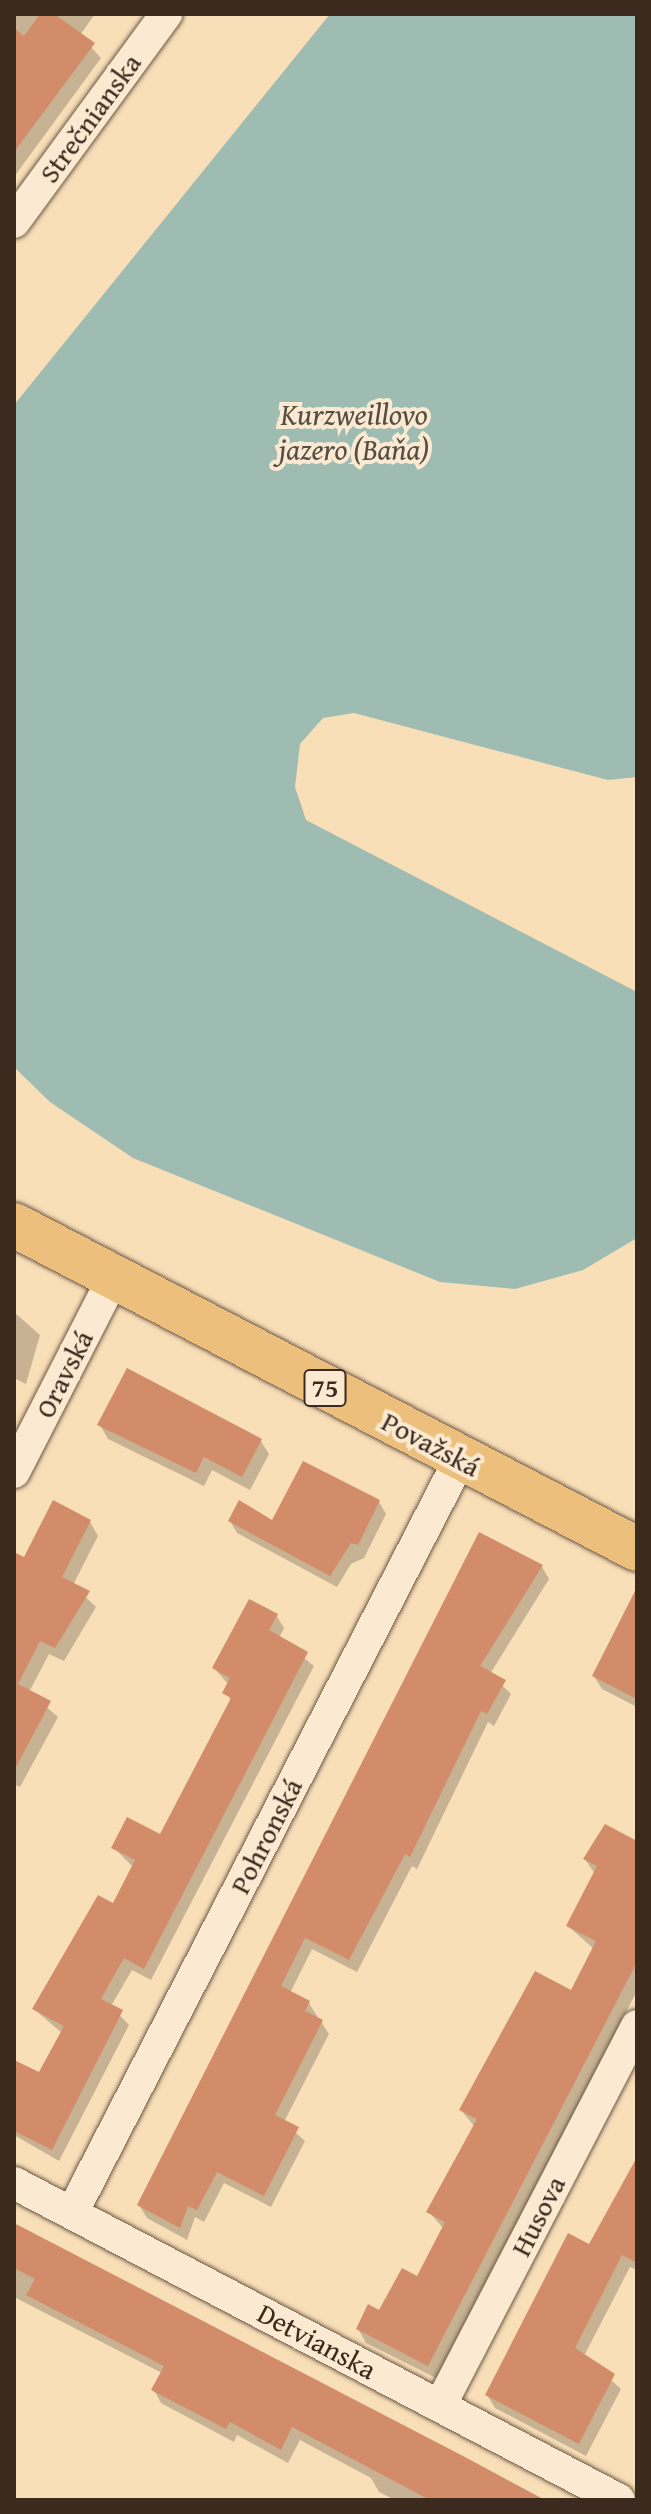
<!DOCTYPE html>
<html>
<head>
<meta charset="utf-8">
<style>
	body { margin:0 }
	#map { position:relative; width:651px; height:2514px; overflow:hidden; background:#f9dfb8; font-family:"Gentium Book Plus",serif }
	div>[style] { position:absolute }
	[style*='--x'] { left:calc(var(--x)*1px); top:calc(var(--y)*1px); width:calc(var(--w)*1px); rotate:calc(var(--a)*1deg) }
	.water>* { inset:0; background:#9ebcb1 }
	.shadow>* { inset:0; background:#0003 }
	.building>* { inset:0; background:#d28c69 }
	.roads { filter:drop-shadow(0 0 2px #6b5745) drop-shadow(0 0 2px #6b5745) }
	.street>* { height:32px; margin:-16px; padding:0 16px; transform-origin:16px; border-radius:16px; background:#fbead1 }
	.primary>* { height:44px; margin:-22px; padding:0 22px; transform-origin:22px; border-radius:22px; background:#ecc07c }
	span { translate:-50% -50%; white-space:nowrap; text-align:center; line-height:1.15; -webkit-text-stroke:8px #fbead1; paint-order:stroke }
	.shield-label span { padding:2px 6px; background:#fbead1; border:2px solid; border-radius:6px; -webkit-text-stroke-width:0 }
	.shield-label { font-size:26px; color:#3c2a1f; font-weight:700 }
	.street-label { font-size:28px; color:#3c2a1f }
	.water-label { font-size:30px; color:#544e44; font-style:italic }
	.frame { position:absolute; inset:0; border:16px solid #3c2a1f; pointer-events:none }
</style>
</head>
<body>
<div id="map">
	<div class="water">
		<i style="clip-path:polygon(330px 14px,637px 14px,637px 777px,608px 780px,354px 713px,323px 718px,300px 744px,295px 787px,306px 820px,637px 992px,637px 1238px,583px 1270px,515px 1289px,440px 1282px,133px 1158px,50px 1102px,14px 1067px,14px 405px)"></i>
	</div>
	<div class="shadow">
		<i style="clip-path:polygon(14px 14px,95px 14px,80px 35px,101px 58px,14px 177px)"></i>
		<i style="clip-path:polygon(14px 1312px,40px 1335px,26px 1384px,14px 1378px)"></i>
		<i style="clip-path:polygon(100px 1425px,260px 1440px,269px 1454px,250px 1490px,212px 1470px,204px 1486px,108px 1439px)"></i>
		<i style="clip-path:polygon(379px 1502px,386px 1514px,364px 1558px,351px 1564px,337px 1587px,237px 1533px,230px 1521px,273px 1522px)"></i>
		<i style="clip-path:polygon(90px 1522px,98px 1536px,73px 1585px,96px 1607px,64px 1661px,49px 1654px,29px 1692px,58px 1717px,20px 1787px,14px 1784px,14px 1554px,24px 1560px)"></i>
		<i style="clip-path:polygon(480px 1534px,542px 1567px,549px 1579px,490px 1674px,511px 1694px,494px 1726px,488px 1722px,417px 1869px,412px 1866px,357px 1972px,312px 1949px,290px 1993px,308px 2002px,329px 2034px,284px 2122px,305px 2141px,271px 2207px,224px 2183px,204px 2222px,195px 2217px,187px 2240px,147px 2218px,139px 2205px)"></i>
		<i style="clip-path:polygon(276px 1615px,284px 1628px,279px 1638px,314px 1666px,151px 1980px,132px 1970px,111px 2006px,129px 2025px,59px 2161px,14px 2135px,14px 2062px,39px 2075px,62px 2033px,34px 2009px,114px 1906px,133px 1867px,114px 1848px,161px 1837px,230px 1704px,229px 1685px,214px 1668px)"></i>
		<i style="clip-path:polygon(637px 1616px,637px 1707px,602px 1689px,594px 1676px)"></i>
		<i style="clip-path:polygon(637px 1843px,637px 1991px,436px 2378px,366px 2343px,358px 2329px,418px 2279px,444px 2229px,429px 2212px,475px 2127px,461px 2110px,572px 1992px,594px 1949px,568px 1926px,595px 1874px,585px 1859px)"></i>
		<i style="clip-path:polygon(637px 2160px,637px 2270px,630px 2267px,584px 2356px,621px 2389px,586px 2456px,495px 2408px,487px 2395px,590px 2246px)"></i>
		<i style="clip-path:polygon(14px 2226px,543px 2500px,395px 2500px,379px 2492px,371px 2478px,300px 2440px,288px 2463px,237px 2435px,234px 2442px,161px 2403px,154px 2390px,162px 2373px,14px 2297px)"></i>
	</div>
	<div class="building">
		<i style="clip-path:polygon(40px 14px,54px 14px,95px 43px,14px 152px,14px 28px,24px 36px)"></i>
		<i style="clip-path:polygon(127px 1368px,262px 1439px,242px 1477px,204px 1457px,196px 1473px,97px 1425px)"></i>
		<i style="clip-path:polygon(303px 1461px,380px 1500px,358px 1545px,351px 1543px,330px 1576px,228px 1521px,239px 1500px,272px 1520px)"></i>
		<i style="clip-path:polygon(53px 1500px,91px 1520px,62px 1577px,90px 1591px,55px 1648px,40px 1641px,18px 1684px,51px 1701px,14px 1771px,14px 1552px,24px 1557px)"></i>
		<i style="clip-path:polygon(479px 1532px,543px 1565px,480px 1666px,506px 1680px,487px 1714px,481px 1711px,410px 1857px,405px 1854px,349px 1960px,305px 1938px,281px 1986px,310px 2001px,305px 2011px,323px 2020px,275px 2115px,299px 2127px,264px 2196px,217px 2172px,197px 2210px,188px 2206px,180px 2228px,137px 2205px)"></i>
		<i style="clip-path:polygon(637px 1587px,637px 1699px,592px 1676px)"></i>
		<i style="clip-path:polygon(249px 1599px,278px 1614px,269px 1630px,308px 1652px,144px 1969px,124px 1958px,101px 1999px,123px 2010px,52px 2150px,14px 2131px,14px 2060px,39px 2072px,64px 2026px,32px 2009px,98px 1895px,113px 1903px,135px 1860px,111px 1848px,127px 1817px,160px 1834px,231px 1698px,222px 1693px,230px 1678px,212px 1668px)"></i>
		<i style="clip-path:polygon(605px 1824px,637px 1841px,637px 1962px,428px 2366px,356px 2329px,368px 2304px,379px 2310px,402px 2268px,417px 2276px,445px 2222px,426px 2212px,477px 2119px,459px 2110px,535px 1971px,571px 1990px,596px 1941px,566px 1926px,597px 1866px,583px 1859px)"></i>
		<i style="clip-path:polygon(637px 2157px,637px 2263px,622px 2255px,575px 2348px,615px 2374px,579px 2444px,485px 2395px,568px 2233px,589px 2244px)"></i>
		<i style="clip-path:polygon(14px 2223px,463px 2456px,545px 2500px,430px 2500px,292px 2427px,281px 2450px,230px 2422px,226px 2429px,151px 2390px,164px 2366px,26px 2295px,35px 2279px,14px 2268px)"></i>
	</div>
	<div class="roads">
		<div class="street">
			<i style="--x:14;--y:222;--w:258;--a:-53.8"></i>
			<i style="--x:14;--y:1472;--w:219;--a:-62.9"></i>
			<i style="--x:14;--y:2183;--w:683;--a:27.65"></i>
			<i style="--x:72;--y:2213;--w:848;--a:-62.77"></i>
			<i style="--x:440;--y:2406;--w:428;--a:-62.6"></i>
		</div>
		<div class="primary">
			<i style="--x:14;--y:1225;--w:702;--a:27.48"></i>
		</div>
	</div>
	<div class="shield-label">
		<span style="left:325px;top:1388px">75</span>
	</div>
	<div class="street-label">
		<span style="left:90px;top:118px;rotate:-54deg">Strečnianska</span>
		<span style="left:64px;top:1374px;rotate:-63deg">Oravská</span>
		<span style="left:431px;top:1444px;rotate:28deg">Považská</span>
		<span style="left:266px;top:1836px;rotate:-63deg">Pohronská</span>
		<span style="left:538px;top:2216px;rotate:-63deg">Husova</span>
		<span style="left:317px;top:2341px;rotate:28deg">Detvianska</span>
	</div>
	<div class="water-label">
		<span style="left:354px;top:431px">Kurzweillovo<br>jazero (Baňa)</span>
	</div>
	<div class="frame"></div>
</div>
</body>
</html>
